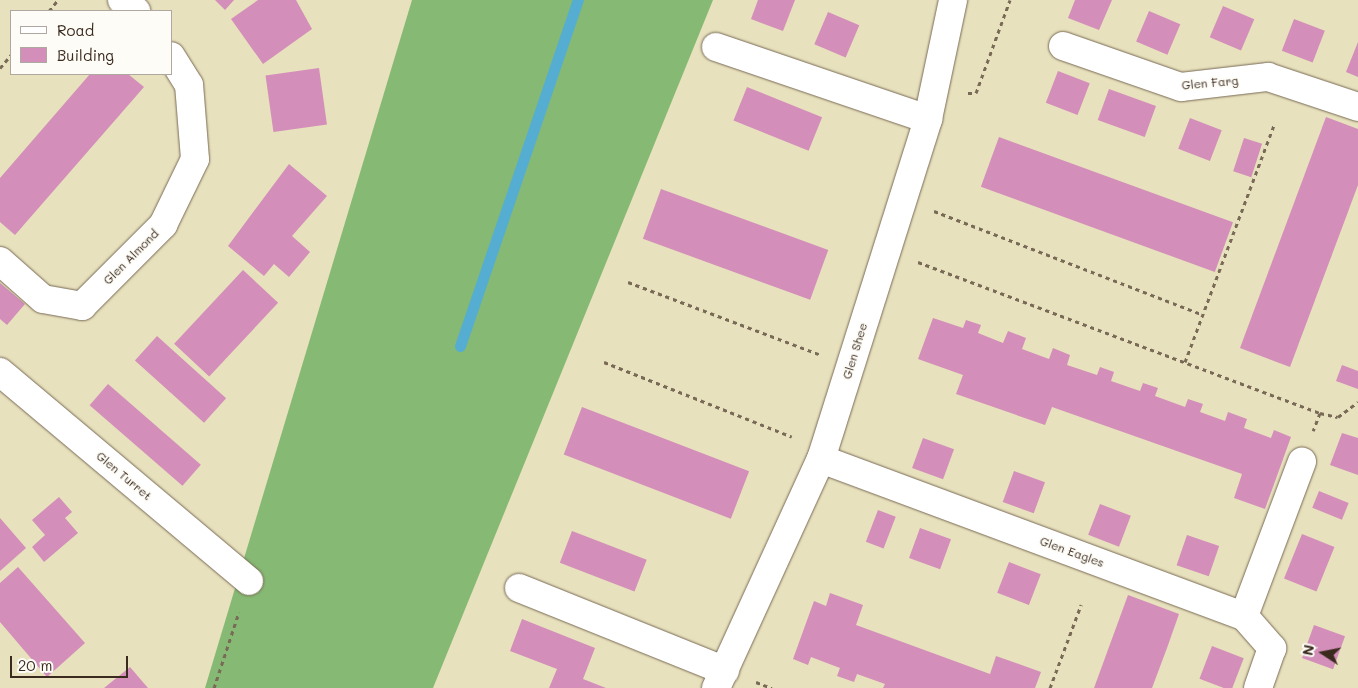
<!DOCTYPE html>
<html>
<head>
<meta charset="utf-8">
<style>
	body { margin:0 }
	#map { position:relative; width:1358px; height:688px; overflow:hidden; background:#e8e1bd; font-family:Mali,sans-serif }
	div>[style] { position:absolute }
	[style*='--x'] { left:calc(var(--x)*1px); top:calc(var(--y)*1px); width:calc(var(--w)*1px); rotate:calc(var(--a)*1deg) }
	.forest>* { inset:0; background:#86b973 }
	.stream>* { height:11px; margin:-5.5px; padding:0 5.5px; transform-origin:5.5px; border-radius:5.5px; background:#55add2 }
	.building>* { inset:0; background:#d38eb9; transform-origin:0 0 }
	.path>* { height:3px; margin-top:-1.5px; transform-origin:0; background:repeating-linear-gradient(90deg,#786a56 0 4px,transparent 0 8px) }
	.roads { filter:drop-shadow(0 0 1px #786a56) drop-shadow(0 0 1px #786a56) }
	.street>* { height:28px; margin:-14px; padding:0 14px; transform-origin:14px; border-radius:14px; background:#fff }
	span { translate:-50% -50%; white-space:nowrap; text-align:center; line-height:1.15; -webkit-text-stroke:4px #fdfcf7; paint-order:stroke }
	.street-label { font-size:12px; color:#3b2a1e }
	.legend { position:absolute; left:10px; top:10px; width:162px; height:65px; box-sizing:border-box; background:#fdfcf7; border:1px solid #afa8a0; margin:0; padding:6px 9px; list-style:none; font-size:15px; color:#3b2a1e }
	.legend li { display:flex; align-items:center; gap:10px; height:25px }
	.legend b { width:25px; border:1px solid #afa8a0 }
	.north { position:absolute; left:1298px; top:628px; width:50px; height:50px; -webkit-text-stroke:4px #fdfcf7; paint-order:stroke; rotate:281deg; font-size:14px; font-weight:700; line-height:20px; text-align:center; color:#3b2a1e }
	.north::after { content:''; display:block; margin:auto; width:18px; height:22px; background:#3b2a1e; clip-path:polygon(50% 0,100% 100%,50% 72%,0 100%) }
	.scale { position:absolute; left:10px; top:656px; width:118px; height:22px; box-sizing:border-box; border:2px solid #3b2a1e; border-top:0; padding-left:6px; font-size:15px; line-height:18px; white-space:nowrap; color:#3b2a1e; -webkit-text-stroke:4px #fdfcf7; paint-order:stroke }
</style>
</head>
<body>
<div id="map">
	<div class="forest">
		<i style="clip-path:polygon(412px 0,713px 0,433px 688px,205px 688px)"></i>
	</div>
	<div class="stream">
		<i style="--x:460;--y:346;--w:366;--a:-71.2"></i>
	</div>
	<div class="building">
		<i style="clip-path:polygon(215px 0,234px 0,225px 10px)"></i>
		<i style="clip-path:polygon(258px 0,296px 0,312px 29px,263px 64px,231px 19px)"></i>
		<i style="clip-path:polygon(758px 0,795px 0,783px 31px,751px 19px)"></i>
		<i style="clip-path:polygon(1075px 0,1112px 0,1099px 30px,1068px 18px)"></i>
		<i style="left:1223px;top:6px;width:34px;height:34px;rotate:23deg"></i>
		<i style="left:1149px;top:11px;width:34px;height:33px;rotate:23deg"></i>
		<i style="left:828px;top:12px;width:34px;height:35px;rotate:23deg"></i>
		<i style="left:1294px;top:19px;width:33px;height:34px;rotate:21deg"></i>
		<i style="clip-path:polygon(1358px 42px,1358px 77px,1346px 72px)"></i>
		<i style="left:319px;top:68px;width:57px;height:54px;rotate:82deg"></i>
		<i style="left:1058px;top:71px;width:34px;height:34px;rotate:21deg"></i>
		<i style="clip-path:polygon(90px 74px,128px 74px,144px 87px,15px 235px,0 222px,0 178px)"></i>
		<i style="left:747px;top:87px;width:81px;height:36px;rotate:22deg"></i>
		<i style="left:1109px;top:89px;width:50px;height:33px;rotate:20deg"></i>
		<i style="clip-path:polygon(1326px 117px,1358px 129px,1358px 185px,1290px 367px,1240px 348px)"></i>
		<i style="left:1190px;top:118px;width:34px;height:33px;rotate:21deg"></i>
		<i style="left:999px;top:137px;width:249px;height:53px;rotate:20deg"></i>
		<i style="left:1244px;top:138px;width:19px;height:35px;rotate:18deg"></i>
		<i style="clip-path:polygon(289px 164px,327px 196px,292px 236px,310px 252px,289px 277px,274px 264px,264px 276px,228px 246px)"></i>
		<i style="left:661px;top:189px;width:178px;height:53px;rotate:20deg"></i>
		<i style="left:243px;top:270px;width:48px;height:101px;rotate:43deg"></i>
		<i style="clip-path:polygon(0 283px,25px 304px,7px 325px,0 319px)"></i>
		<i style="clip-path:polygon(933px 318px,963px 328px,966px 320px,981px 325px,978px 333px,1003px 343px,1008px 331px,1026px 338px,1022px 349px,1049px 359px,1053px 348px,1070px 355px,1067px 365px,1097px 375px,1100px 367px,1114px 372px,1111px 381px,1140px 391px,1143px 383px,1158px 388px,1155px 396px,1185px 407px,1188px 399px,1203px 404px,1200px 412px,1225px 421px,1228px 412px,1247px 419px,1244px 428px,1271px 438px,1274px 430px,1291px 437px,1265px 509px,1234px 498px,1242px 474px,1052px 407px,1045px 425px,956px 394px,963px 375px,918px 359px)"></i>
		<i style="left:157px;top:336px;width:93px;height:33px;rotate:42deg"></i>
		<i style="clip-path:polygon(1342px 365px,1358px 371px,1358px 389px,1336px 381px)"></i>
		<i style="left:108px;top:384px;width:123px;height:28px;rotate:41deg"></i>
		<i style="left:582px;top:407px;width:179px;height:51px;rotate:21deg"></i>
		<i style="clip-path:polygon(1342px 433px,1358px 438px,1358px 475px,1330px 465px)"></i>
		<i style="left:923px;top:438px;width:33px;height:32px;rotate:20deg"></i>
		<i style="left:1014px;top:471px;width:33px;height:33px;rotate:20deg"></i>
		<i style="left:1319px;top:491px;width:32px;height:18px;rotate:22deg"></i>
		<i style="clip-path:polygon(59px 497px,72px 512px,65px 518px,78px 533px,44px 562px,32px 547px,45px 535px,32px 520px)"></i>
		<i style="left:1100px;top:504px;width:33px;height:33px;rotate:21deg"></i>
		<i style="left:878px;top:510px;width:19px;height:34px;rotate:21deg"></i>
		<i style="clip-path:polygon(0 518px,26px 548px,0 571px)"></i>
		<i style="left:920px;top:528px;width:33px;height:32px;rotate:20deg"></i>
		<i style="left:572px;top:531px;width:80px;height:34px;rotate:21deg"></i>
		<i style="left:1302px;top:534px;width:35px;height:48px;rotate:22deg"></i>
		<i style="left:1187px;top:535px;width:34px;height:32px;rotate:19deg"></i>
		<i style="left:1009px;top:562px;width:34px;height:33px;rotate:21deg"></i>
		<i style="clip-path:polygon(18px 567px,85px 643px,47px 677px,0 622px,0 583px)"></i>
		<i style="clip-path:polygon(830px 593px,863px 605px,856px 625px,990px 674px,996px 656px,1041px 672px,1035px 688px,883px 688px,885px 684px,857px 674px,854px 682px,837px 676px,840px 668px,811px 657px,808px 665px,793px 659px,814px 601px,826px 606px)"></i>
		<i style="clip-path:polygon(1128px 595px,1179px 614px,1167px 648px,1152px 688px,1094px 688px)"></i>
		<i style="clip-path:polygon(522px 619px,595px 648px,583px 679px,606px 688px,549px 688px,557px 669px,510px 651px)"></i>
		<i style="left:1314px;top:625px;width:33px;height:35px;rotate:20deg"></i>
		<i style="left:1212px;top:646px;width:34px;height:35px;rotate:21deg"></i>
		<i style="clip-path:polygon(130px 667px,148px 688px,104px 688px)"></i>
	</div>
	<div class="path">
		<i style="--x:49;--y:11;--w:14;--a:-51"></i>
		<i style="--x:0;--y:68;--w:17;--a:-50"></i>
		<i style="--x:968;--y:93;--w:8;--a:0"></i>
		<i style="--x:976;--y:93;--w:99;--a:-69.9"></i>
		<i style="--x:934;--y:211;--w:288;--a:21.1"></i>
		<i style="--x:918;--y:262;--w:429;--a:20.6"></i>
		<i style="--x:1320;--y:413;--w:19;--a:111"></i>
		<i style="--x:628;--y:282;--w:204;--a:20.7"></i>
		<i style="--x:604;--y:362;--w:202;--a:21.7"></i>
		<i style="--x:1185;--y:362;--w:255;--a:-69.4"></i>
		<i style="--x:1320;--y:413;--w:18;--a:13"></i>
		<i style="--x:1338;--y:417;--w:25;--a:-37"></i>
		<i style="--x:756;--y:682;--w:17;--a:21"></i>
		<i style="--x:214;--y:688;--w:80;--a:-71.8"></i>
		<i style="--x:1050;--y:688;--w:89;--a:-69.5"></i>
	</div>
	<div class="roads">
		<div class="street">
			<i style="--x:122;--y:0;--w:18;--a:38"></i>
			<i style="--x:1063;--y:46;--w:125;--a:19.2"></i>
			<i style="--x:1181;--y:87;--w:88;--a:-6.6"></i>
			<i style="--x:1268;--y:77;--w:95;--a:18.4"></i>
			<i style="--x:716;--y:47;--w:224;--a:18.8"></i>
			<i style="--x:0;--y:261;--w:57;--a:41.5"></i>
			<i style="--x:43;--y:299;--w:40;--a:10"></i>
			<i style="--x:82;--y:306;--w:115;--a:-45"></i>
			<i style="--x:163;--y:225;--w:73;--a:-64.1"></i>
			<i style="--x:195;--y:159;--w:74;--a:-94.6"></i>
			<i style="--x:189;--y:85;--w:34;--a:-122"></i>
			<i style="--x:0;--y:372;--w:325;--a:40"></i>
			<i style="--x:821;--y:459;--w:451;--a:20.4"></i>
			<i style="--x:1244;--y:616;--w:43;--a:48.8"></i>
			<i style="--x:1272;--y:648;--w:42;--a:109.3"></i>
			<i style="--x:519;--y:588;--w:222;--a:21.9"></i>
			<i style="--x:1244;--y:616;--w:165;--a:-69.4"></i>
			<i style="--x:716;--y:688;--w:252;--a:-65.4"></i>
			<i style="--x:821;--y:459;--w:356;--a:-72.5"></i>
			<i style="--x:928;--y:119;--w:122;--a:-78.1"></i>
		</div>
	</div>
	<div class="street-label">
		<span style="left:1210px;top:83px;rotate:-5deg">Glen Farg</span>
		<span style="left:131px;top:257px;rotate:-45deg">Glen Almond</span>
		<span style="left:855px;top:351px;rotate:-73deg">Glen Shee</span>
		<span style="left:124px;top:476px;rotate:40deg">Glen Turret</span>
		<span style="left:1072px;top:552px;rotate:20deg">Glen Eagles</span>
	</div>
	<ul class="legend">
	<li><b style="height:6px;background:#fff"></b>Road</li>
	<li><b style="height:14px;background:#d38eb9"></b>Building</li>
	</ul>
	<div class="north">N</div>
	<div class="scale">20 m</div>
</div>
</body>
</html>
